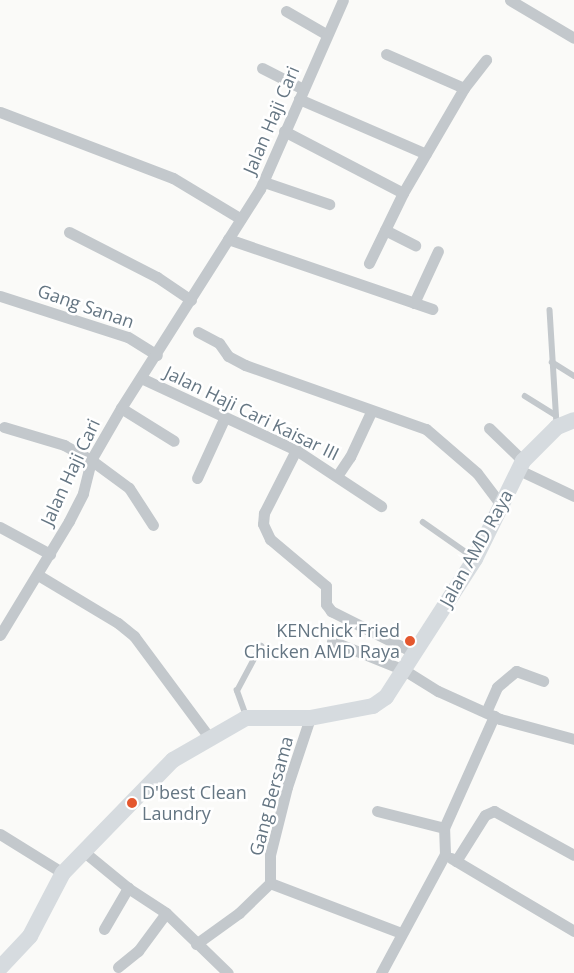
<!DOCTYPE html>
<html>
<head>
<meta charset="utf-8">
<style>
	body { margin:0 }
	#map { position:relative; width:574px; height:973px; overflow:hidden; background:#fafaf8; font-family:"Open Sans",sans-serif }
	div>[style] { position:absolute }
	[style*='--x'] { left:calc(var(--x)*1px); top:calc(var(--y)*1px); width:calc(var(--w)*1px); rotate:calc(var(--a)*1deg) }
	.lane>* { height:5.5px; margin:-2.75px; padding:0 2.75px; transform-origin:2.75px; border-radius:2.75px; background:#c3c8cc }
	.street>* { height:11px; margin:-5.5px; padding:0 5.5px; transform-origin:5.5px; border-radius:5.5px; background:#c3c8cc }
	.secondary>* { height:16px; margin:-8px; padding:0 8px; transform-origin:8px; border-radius:8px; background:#d6dbdf }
	.dots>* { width:14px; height:14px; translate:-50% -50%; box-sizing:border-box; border:2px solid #fff; border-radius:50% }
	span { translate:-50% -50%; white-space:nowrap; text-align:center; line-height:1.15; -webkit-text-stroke:5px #fff; paint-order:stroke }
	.street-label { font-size:18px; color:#657683 }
	.poi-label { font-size:18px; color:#657683 }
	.right { translate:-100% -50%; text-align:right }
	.left { translate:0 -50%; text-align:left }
</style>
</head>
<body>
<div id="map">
	<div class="lane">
		<i style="--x:550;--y:310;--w:115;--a:86.5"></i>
		<i style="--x:552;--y:362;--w:26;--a:32"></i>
		<i style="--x:525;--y:396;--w:36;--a:32"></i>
		<i style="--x:423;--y:522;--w:61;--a:35"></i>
		<i style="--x:246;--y:716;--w:27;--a:-110"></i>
		<i style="--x:237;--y:691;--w:51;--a:-61.9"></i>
	</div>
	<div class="street">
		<i style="--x:510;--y:0;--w:74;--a:30.7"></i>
		<i style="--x:286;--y:11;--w:46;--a:29.9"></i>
		<i style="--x:386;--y:54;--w:85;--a:23.6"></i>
		<i style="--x:262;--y:68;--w:46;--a:27.1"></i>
		<i style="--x:299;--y:99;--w:138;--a:23.4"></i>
		<i style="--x:0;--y:112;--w:185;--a:20.9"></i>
		<i style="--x:173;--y:178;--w:79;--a:31.1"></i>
		<i style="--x:284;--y:131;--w:134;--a:27.5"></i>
		<i style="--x:403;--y:193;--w:78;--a:115.9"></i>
		<i style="--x:264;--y:182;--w:69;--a:18.7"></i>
		<i style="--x:403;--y:193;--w:121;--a:-59.8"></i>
		<i style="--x:464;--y:88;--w:36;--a:-52"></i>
		<i style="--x:385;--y:230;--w:34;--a:27"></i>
		<i style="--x:69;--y:232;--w:99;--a:27.1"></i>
		<i style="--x:157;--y:277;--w:41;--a:34.1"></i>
		<i style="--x:228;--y:239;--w:216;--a:18.9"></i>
		<i style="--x:0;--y:296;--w:134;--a:17.8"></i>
		<i style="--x:128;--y:337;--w:34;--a:32"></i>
		<i style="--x:414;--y:303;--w:57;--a:-65.2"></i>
		<i style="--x:198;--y:332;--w:24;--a:28"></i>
		<i style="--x:219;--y:343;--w:16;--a:55"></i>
		<i style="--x:228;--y:356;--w:19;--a:28"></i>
		<i style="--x:245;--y:365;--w:192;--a:19.5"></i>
		<i style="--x:426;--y:429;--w:67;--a:40.8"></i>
		<i style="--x:477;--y:473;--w:39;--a:53"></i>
		<i style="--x:141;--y:378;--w:171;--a:24.9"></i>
		<i style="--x:296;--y:450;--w:102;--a:33.4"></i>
		<i style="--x:121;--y:408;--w:62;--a:31.9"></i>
		<i style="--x:4;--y:427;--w:63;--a:16.7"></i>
		<i style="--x:64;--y:445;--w:31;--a:29"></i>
		<i style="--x:91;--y:460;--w:47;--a:36.4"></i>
		<i style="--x:129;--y:488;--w:44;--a:57"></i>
		<i style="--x:489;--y:428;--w:47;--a:44.1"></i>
		<i style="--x:296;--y:450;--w:71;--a:116.9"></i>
		<i style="--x:264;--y:513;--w:11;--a:95"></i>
		<i style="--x:263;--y:524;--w:17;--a:65"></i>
		<i style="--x:270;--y:539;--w:73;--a:40"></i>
		<i style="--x:326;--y:586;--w:18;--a:90"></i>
		<i style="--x:326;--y:604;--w:9;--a:54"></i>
		<i style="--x:331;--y:611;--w:94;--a:26.6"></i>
		<i style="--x:519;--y:470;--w:61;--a:25.3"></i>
		<i style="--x:337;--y:476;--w:23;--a:-56"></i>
		<i style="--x:350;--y:457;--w:50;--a:-65"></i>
		<i style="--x:197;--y:478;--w:65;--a:-65.4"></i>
		<i style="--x:0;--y:527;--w:57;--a:28.4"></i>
		<i style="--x:38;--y:575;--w:93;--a:31"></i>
		<i style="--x:118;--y:623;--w:21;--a:39"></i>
		<i style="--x:134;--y:636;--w:126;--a:53.4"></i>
		<i style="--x:0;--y:635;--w:133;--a:-58.8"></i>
		<i style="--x:69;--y:521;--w:31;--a:-63"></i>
		<i style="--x:83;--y:493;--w:34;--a:-76"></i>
		<i style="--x:91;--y:460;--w:60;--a:-60"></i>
		<i style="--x:121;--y:408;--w:259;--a:-57.6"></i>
		<i style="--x:260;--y:189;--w:206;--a:-66.3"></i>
		<i style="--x:332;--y:641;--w:78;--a:21.9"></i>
		<i style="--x:404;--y:670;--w:40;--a:32"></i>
		<i style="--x:438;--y:691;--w:68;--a:24.3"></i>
		<i style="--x:500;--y:719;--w:77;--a:15.1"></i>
		<i style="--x:486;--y:712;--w:27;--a:-66"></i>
		<i style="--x:497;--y:687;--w:25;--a:-40"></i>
		<i style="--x:516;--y:671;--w:29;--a:20"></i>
		<i style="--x:377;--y:811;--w:69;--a:14.2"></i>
		<i style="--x:0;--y:834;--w:74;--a:31.8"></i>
		<i style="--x:83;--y:851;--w:58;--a:39.4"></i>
		<i style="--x:128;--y:888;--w:45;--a:33.3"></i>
		<i style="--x:166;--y:913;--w:86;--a:44.1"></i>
		<i style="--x:451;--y:858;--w:143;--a:30.7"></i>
		<i style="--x:456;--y:861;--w:54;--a:-57.8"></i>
		<i style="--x:485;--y:815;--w:10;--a:-24"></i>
		<i style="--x:494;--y:811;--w:91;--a:28.8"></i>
		<i style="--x:270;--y:883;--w:28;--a:-90"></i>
		<i style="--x:270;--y:855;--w:70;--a:-76"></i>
		<i style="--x:287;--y:787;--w:73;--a:-71.6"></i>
		<i style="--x:270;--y:883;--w:140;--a:20.9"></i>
		<i style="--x:104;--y:929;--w:48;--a:-59.7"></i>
		<i style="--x:196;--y:944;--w:53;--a:-35.8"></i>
		<i style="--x:239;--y:913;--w:43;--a:-44.1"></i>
		<i style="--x:118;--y:967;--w:26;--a:-39"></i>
		<i style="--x:138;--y:951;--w:47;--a:-53.6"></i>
		<i style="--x:381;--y:973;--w:135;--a:-61.7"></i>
		<i style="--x:445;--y:854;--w:26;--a:-92"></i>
		<i style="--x:444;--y:828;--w:123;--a:-65.9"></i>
	</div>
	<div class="secondary">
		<i style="--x:0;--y:968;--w:44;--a:-46.8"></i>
		<i style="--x:30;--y:936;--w:71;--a:-62.4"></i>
		<i style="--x:63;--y:873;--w:158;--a:-45.8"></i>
		<i style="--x:173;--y:760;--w:84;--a:-29.9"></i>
		<i style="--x:246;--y:718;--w:64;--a:0"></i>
		<i style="--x:310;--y:718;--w:64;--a:-10.8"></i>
		<i style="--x:373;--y:706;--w:16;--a:-35"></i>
		<i style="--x:386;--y:697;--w:164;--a:-57.2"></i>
		<i style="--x:475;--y:559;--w:109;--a:-63.9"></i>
		<i style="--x:523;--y:461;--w:48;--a:-45"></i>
		<i style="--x:557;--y:427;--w:18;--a:-22"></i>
	</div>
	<div class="dots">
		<i style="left:410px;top:641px;background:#e4572e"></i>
		<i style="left:132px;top:803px;background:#e4572e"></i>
	</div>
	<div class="street-label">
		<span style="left:271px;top:120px;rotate:-67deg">Jalan Haji Cari</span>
		<span style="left:86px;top:306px;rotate:19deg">Gang Sanan</span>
		<span style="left:252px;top:413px;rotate:26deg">Jalan Haji Cari Kaisar III</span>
		<span style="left:70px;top:472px;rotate:-65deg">Jalan Haji Cari</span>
		<span style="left:476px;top:548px;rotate:-61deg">Jalan AMD Raya</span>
		<span style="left:271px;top:796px;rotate:-75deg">Gang Bersama</span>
	</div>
	<div class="poi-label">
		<span class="right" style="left:400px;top:641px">KENchick Fried<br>Chicken AMD Raya</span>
		<span class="left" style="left:142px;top:803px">D'best Clean<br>Laundry</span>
	</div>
</div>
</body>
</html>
